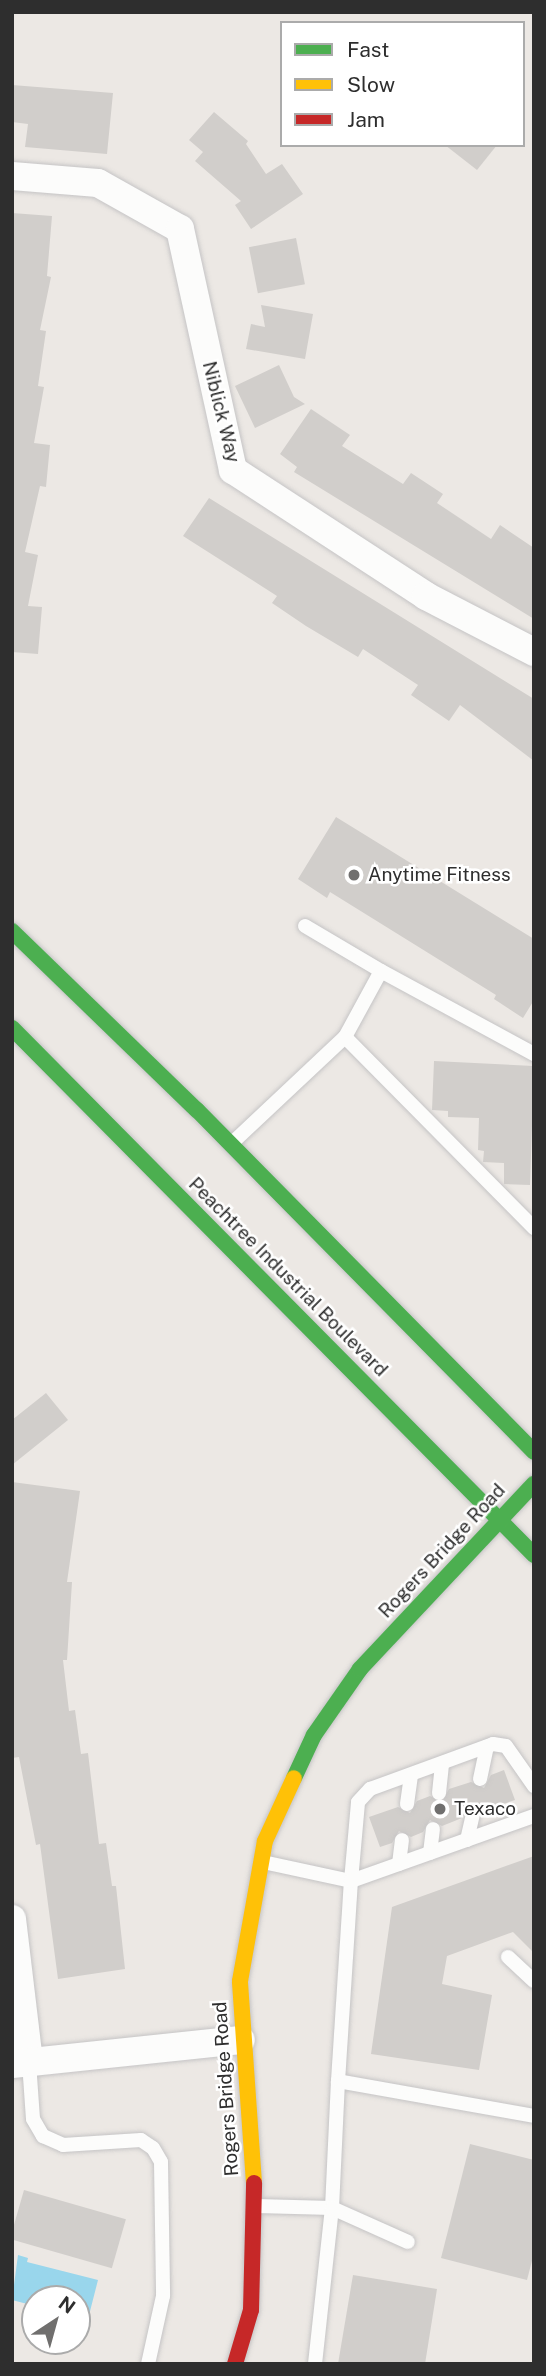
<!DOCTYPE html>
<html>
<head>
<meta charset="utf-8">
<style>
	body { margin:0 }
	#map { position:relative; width:546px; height:2376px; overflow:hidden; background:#ece8e4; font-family:"Public Sans",sans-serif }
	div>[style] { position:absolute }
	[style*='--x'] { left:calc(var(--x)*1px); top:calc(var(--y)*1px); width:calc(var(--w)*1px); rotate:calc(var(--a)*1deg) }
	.water>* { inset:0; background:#99d6ec }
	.building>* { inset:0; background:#d1cecb; transform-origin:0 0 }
	.roads { filter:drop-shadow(0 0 2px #c5c4c5) drop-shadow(0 0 2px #c5c4c5) }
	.lane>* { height:14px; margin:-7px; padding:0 7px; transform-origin:7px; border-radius:7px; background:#fcfcfb }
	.street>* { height:28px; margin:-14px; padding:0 14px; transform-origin:14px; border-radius:14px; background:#fcfcfb }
	.fast>* { height:16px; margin:-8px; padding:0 8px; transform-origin:8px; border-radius:8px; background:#4caf50 }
	.slow>* { height:16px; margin:-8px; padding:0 8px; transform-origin:8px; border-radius:8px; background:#ffc107 }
	.jam>* { height:16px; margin:-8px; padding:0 8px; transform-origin:8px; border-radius:8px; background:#c62828 }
	.dots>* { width:19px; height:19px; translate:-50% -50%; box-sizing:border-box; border:4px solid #fff; border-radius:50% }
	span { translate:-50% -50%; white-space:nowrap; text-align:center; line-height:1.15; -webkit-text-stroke:5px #fff; paint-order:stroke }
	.street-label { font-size:19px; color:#2e2e2e }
	.poi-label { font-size:19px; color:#2e2e2e }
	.left { translate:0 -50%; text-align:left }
	.frame { position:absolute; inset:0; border:14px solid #2e2e2e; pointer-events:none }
	.legend { position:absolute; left:280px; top:21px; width:245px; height:126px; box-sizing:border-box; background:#fff; border:2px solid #ababab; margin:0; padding:9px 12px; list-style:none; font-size:21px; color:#2e2e2e }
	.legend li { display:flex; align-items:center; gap:14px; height:35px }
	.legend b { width:35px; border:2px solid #ababab }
	.north { position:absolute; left:21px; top:2285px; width:70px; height:70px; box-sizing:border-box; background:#fff; border:2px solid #ababab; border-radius:50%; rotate:36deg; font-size:19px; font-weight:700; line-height:28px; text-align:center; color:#2e2e2e }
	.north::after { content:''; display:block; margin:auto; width:24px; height:32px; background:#706f6e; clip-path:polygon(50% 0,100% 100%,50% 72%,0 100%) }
</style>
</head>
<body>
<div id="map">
	<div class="water">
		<i style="clip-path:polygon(18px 2255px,28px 2258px,27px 2262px,98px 2280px,87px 2323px,78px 2321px,77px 2299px,35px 2299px,35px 2306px,12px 2300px)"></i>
	</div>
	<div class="building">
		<i style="clip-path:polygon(12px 85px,113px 93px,107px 154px,25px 147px,28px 124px,12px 122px)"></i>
		<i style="clip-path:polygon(214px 112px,248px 141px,246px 144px,266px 174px,282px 164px,303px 194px,251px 229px,235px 205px,241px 201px,195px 161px,203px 152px,189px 140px)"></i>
		<i style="clip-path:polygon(445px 145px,497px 145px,477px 170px)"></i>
		<i style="clip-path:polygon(12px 213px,52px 216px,47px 276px,51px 277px,40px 330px,46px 331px,38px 386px,44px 387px,34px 443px,50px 445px,46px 487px,40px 486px,25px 552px,38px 555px,28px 606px,42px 607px,38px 654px,12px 652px)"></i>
		<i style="left:296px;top:238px;width:47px;height:48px;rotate:79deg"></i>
		<i style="clip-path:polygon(261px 305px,313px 314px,305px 359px,246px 349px,251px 324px,265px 327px)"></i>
		<i style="clip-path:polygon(279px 365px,294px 397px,305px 404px,255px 428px,235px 386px)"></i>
		<i style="clip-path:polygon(311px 409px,350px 435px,342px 446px,403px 484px,411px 473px,443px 494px,437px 503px,491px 539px,500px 525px,534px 548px,534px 619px,294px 472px,297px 467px,280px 454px)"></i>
		<i style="clip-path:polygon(209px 498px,534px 699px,534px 761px,460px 705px,449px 721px,411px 695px,418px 685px,363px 649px,358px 657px,306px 626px,272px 603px,277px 596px,183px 536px)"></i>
		<i style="clip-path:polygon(336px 817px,534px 939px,534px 1000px,523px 1018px,494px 999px,496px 995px,330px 892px,327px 898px,298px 879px)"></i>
		<i style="clip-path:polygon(434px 1061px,534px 1066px,530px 1185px,504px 1184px,504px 1163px,483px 1162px,484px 1151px,478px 1150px,479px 1118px,448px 1117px,448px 1111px,432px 1110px)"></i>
		<i style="clip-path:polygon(46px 1393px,68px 1420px,12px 1465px,12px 1420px)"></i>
		<i style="clip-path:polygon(12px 1482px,80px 1491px,67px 1582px,72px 1582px,67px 1660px,63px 1660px,69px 1711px,75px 1710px,81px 1754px,88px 1753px,99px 1844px,106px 1843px,112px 1886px,116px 1886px,125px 1969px,58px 1979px,40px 1844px,36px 1845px,19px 1757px,12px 1758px)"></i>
		<i style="clip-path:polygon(504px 1770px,515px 1800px,482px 1811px,470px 1806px,462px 1818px,442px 1826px,430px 1820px,423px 1832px,411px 1837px,399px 1831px,392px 1843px,380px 1847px,369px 1817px,398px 1807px,410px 1813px,417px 1801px,430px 1796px,442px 1802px,449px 1789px,471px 1782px,484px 1788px,491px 1775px)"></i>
		<i style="clip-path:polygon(534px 1856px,534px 1953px,513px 1932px,447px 1956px,442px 1984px,492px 1995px,479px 2070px,371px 2054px,392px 1907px)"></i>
		<i style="clip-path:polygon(470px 2144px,534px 2160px,534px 2253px,527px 2280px,441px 2258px)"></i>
		<i style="left:24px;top:2190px;width:106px;height:51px;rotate:16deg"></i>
		<i style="clip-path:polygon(353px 2275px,437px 2289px,425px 2364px,338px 2364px)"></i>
	</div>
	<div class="roads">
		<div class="lane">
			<i style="--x:305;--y:926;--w:88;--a:30.6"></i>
			<i style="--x:345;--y:1037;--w:75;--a:-61.4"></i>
			<i style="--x:381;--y:971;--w:174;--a:28.5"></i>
			<i style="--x:231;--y:1144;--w:156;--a:-43.2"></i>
			<i style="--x:345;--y:1037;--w:269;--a:45.3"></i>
			<i style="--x:480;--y:1779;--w:33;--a:-78"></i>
			<i style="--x:439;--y:1793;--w:30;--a:-84"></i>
			<i style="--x:407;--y:1804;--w:29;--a:-82"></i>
			<i style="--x:467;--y:1840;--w:26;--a:-77"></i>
			<i style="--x:430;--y:1853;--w:24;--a:-83"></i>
			<i style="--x:263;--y:1862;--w:90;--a:12.2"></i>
			<i style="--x:351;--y:1881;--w:79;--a:-84.9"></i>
			<i style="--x:358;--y:1802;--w:18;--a:-47"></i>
			<i style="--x:370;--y:1789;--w:131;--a:-20.1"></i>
			<i style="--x:493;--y:1744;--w:13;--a:9"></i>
			<i style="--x:506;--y:1746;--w:49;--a:55"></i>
			<i style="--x:399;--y:1864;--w:24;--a:-83"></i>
			<i style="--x:508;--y:1957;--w:35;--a:43"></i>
			<i style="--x:29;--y:2062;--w:57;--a:86"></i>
			<i style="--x:33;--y:2119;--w:20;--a:60"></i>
			<i style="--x:43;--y:2136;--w:22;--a:24"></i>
			<i style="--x:63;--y:2145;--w:78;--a:-3.7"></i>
			<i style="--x:141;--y:2140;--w:14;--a:34"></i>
			<i style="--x:153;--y:2148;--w:16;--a:60"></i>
			<i style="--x:161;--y:2162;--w:134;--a:89.1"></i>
			<i style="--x:163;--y:2296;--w:70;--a:102.4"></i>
			<i style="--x:338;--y:2081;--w:200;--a:-86.3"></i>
			<i style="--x:351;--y:1881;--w:194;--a:-19.6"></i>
			<i style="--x:257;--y:2206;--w:75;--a:1.5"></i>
			<i style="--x:332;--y:2208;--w:127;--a:-87.3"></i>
			<i style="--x:338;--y:2081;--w:199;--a:10.1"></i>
			<i style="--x:315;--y:2364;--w:157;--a:-83.8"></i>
			<i style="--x:332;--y:2208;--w:83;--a:24.1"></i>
		</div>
		<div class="street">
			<i style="--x:12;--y:176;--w:86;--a:4.7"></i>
			<i style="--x:98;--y:183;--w:94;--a:29.3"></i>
			<i style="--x:180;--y:229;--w:247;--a:77.6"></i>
			<i style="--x:233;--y:470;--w:230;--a:33.1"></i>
			<i style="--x:426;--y:596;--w:122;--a:27.4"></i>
			<i style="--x:12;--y:1919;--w:144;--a:83.2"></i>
			<i style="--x:12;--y:2064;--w:230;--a:-6"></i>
		</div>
		<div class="fast">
			<i style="--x:12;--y:931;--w:257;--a:44.1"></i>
			<i style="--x:197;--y:1110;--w:480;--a:45.4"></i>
			<i style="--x:12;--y:1028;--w:742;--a:45.27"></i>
			<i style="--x:294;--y:1778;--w:47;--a:-65.1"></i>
			<i style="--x:314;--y:1735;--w:80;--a:-55.1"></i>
			<i style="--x:360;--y:1669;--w:254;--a:-46.8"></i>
		</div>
		<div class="slow">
			<i style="--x:254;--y:2183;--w:202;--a:-94"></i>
			<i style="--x:240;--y:1981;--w:142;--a:-79.9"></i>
			<i style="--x:265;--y:1841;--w:69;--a:-65.3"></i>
		</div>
		<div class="jam">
			<i style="--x:235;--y:2364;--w:56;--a:-73.5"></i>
			<i style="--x:251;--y:2310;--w:127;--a:-88.6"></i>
		</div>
	</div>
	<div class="dots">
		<i style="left:354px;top:875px;background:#706f6e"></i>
		<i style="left:440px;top:1809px;background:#706f6e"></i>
	</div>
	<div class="street-label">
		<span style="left:221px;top:412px;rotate:76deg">Niblick Way</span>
		<span style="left:288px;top:1277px;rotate:45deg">Peachtree Industrial Boulevard</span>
		<span style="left:442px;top:1551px;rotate:-47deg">Rogers Bridge Road</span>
		<span style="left:226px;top:2089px;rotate:-94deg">Rogers Bridge Road</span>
	</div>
	<div class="poi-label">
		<span class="left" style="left:368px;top:875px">Anytime Fitness</span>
		<span class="left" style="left:454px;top:1809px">Texaco</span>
	</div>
	<div class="frame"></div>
	<ul class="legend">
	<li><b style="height:9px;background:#4caf50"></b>Fast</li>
	<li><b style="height:9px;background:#ffc107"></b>Slow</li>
	<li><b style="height:9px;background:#c62828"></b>Jam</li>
	</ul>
	<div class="north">N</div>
</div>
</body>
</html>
